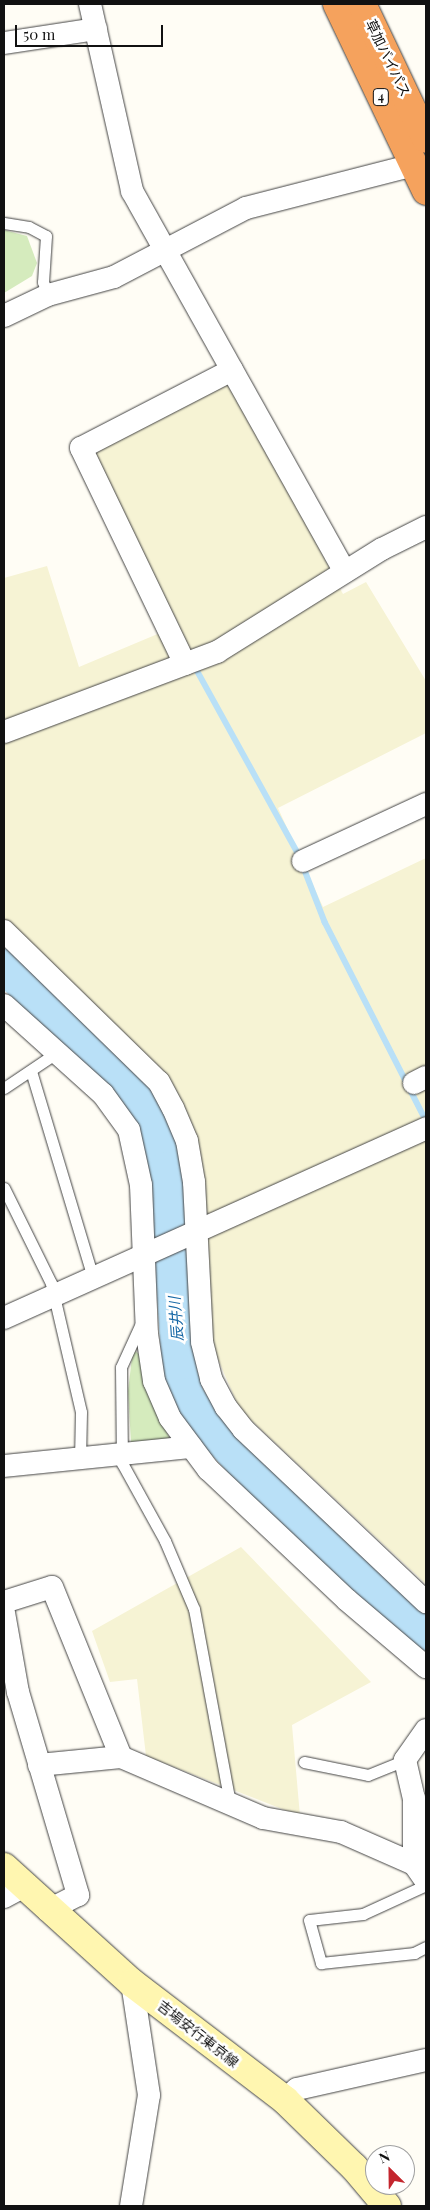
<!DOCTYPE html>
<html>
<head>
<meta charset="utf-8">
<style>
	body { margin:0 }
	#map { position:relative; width:430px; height:2210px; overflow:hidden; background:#fffdf5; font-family:"Playfair Display","Noto Sans JP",serif }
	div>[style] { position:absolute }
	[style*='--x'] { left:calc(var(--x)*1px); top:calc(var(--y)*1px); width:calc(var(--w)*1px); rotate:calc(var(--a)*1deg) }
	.farmland>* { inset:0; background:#f6f3d4 }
	.green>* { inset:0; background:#d5ebbd }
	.stream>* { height:5.5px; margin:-2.75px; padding:0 2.75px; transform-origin:2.75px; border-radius:2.75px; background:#b9e0f7 }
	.river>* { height:35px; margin:-17.5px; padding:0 17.5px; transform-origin:17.5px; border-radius:17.5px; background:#b9e0f7 }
	.roads { filter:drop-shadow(0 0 1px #444) drop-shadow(0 0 1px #444) }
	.lane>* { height:11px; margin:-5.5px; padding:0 5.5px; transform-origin:5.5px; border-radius:5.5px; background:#fff }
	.street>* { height:22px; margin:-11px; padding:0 11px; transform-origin:11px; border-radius:11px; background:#fff }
	.secondary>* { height:28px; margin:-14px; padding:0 14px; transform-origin:14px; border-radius:14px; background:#fff6b0 }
	.highway>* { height:28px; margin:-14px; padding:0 14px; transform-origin:14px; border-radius:14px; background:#f5a25d }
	span { translate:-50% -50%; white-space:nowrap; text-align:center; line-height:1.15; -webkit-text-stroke:5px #fff; paint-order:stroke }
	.shield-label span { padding:1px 4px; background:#fff; border:1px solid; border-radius:4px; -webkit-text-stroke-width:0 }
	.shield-label { font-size:12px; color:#111; font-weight:700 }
	.street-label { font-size:14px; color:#111 }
	.water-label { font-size:15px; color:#1768a6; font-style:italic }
	.frame { position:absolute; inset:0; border:5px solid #111; pointer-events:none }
	.north { position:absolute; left:365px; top:2145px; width:50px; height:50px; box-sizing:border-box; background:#fff; border:1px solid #a0a0a0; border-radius:50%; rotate:337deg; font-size:14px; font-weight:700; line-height:20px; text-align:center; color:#111 }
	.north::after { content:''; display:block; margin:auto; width:18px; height:22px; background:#c4262e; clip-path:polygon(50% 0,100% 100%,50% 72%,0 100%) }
	.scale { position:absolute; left:15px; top:25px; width:148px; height:22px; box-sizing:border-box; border:2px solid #111; border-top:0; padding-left:6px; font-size:15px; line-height:18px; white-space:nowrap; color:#111; -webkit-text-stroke:4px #fff; paint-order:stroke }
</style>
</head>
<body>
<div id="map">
	<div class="farmland">
		<i style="clip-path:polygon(226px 384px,235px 388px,343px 594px,366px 582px,426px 681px,426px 733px,278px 808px,323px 907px,426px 858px,426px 1584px,240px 1410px,214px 1350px,177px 1102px,4px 924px,4px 578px,47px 566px,79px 667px,179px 625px,90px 459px,93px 451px)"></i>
		<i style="clip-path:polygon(241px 1547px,371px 1682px,292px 1725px,300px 1816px,146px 1756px,137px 1679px,110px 1682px,92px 1631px)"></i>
	</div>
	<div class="green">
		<i style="clip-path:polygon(4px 230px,27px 236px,37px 263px,32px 276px,4px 293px)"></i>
		<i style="clip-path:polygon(133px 1349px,140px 1355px,155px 1409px,170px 1439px,131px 1442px,128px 1391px)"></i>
	</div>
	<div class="stream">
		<i style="--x:198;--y:672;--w:209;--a:61.1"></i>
		<i style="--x:299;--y:855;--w:72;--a:68.8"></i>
		<i style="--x:325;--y:922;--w:216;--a:63"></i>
	</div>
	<div class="river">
		<i style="--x:4;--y:966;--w:169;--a:43.3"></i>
		<i style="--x:127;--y:1082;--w:54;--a:58.7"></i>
		<i style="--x:155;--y:1128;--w:42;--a:76.3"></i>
		<i style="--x:165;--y:1169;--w:202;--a:86"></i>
		<i style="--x:179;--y:1371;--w:25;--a:74"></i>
		<i style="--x:186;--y:1395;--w:26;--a:58"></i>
		<i style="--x:200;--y:1417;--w:100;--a:47"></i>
		<i style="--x:268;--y:1490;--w:213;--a:42.1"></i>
	</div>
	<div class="roads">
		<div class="lane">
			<i style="--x:4;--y:223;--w:25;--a:9"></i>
			<i style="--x:29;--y:227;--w:19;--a:28"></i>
			<i style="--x:46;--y:236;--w:46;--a:93.7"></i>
			<i style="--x:43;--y:282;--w:14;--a:69"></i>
			<i style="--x:31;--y:1071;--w:216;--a:73.3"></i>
			<i style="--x:4;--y:1088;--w:63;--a:-33.9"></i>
			<i style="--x:4;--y:1188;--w:106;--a:63.7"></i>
			<i style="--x:51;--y:1283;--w:132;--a:76.9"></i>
			<i style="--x:81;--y:1412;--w:46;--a:91.2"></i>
			<i style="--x:143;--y:1319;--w:53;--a:114.6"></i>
			<i style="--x:121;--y:1367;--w:96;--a:89.4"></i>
			<i style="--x:122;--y:1463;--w:89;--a:61.1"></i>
			<i style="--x:165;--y:1541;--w:74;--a:66.9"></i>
			<i style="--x:194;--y:1609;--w:197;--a:79.5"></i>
			<i style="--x:304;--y:1762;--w:65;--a:11.5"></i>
			<i style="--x:368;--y:1775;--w:40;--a:-22"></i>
			<i style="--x:426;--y:1885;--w:69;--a:155.3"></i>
			<i style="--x:363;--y:1914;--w:54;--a:173.7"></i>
			<i style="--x:309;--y:1920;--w:45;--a:74.4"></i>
			<i style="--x:321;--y:1963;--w:94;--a:-6.1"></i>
			<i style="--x:414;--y:1953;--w:13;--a:-27"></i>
		</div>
		<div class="street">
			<i style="--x:90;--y:4;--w:192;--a:77.3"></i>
			<i style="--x:132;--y:191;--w:436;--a:60.8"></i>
			<i style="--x:4;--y:43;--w:93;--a:-8.7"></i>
			<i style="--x:4;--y:316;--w:49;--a:-25.5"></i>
			<i style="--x:48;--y:295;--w:68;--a:-15.3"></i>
			<i style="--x:114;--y:277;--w:149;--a:-27.6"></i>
			<i style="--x:246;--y:208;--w:173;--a:-14.4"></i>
			<i style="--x:185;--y:664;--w:240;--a:-115.7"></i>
			<i style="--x:81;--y:448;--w:170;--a:-27.3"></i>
			<i style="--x:4;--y:732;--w:228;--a:-20.6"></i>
			<i style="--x:217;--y:652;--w:195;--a:-32"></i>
			<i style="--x:382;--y:549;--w:49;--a:-26.6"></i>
			<i style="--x:303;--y:861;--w:136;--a:-24.9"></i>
			<i style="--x:4;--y:931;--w:216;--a:44.3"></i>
			<i style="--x:159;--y:1082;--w:30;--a:62"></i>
			<i style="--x:173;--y:1108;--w:36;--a:67"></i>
			<i style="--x:187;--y:1141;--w:42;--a:80.3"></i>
			<i style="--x:194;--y:1182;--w:160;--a:87.1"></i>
			<i style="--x:202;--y:1342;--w:38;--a:76"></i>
			<i style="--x:211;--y:1379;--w:32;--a:62"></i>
			<i style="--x:226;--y:1407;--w:28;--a:52"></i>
			<i style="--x:243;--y:1429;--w:252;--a:43.4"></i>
			<i style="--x:4;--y:1005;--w:133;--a:42"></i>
			<i style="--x:103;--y:1094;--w:44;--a:54.2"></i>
			<i style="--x:129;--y:1130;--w:56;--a:77.7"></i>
			<i style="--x:141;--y:1185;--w:149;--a:87.7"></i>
			<i style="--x:147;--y:1334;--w:48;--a:81.5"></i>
			<i style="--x:154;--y:1381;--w:40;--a:66.6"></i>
			<i style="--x:170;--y:1418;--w:64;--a:53.3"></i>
			<i style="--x:208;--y:1469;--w:191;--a:43.3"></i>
			<i style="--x:347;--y:1600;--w:104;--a:40.3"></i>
			<i style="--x:414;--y:1083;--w:13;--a:-27"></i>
			<i style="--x:4;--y:1318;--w:463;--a:-24.2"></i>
			<i style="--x:4;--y:1466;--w:188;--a:-5.8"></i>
			<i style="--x:4;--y:1602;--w:50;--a:-17.4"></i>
			<i style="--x:52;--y:1587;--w:183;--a:67.9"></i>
			<i style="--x:121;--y:1757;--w:155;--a:23.2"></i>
			<i style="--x:263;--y:1818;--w:79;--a:10.2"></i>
			<i style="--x:341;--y:1832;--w:80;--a:23.7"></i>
			<i style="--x:4;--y:1613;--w:80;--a:80"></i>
			<i style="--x:18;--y:1692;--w:212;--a:73.5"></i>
			<i style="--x:78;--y:1895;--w:34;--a:153"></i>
			<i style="--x:426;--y:1730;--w:37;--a:125"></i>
			<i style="--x:405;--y:1760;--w:39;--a:77"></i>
			<i style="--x:414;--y:1798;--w:66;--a:90"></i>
			<i style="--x:414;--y:1864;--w:21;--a:55"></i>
			<i style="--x:39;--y:1765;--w:82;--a:-5.6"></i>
			<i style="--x:4;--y:1897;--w:21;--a:-28"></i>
			<i style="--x:285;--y:2100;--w:16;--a:-43"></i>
			<i style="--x:297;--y:2089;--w:132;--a:-12.7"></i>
			<i style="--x:131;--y:2206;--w:112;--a:-80.8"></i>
			<i style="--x:149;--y:2095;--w:113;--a:-98.6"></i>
		</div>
		<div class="secondary">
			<i style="--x:4;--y:1867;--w:173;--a:42.2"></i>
			<i style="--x:132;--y:1983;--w:193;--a:37.4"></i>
			<i style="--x:285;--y:2100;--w:96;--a:44.2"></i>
			<i style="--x:354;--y:2167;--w:51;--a:49.8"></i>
		</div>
		<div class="highway">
			<i style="--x:337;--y:4;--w:207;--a:64.5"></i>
			<i style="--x:362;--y:4;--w:149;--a:64.6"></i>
		</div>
	</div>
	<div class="shield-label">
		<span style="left:381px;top:97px">4</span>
	</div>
	<div class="street-label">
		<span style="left:388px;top:58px;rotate:64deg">草加バイパス</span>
		<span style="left:198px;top:2034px;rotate:38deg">吉場安行東京線</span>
	</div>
	<div class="water-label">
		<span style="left:176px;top:1319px;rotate:-94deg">辰井川</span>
	</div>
	<div class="frame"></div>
	<div class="north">N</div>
	<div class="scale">50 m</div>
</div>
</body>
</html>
